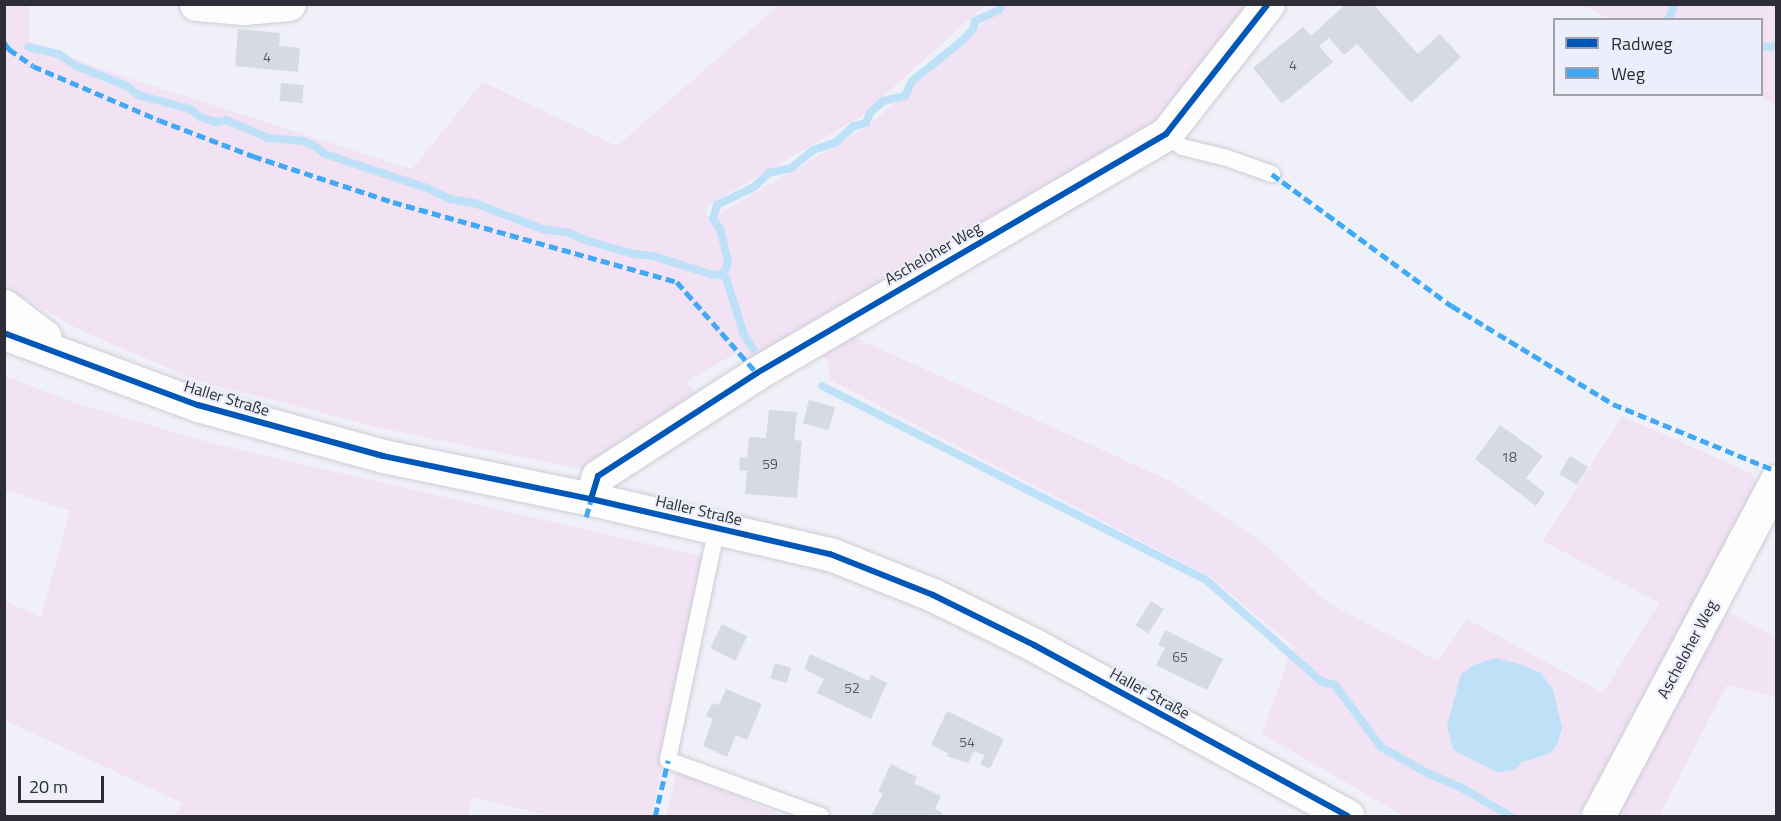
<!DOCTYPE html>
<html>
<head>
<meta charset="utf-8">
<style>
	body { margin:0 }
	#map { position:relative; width:1781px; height:821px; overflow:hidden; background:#f0f1f8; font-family:"Titillium Web",sans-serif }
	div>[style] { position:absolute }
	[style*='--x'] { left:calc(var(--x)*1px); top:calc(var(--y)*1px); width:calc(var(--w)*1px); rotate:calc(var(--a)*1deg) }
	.green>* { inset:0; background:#f1e2f4 }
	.water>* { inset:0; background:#bfe1f8 }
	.stream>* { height:8px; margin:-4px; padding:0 4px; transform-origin:4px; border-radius:4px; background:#bfe1f8 }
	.building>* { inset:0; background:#d7dae1; transform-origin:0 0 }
	.roads { filter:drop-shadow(0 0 2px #cccdd5) drop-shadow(0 0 2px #cccdd5) }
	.lane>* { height:16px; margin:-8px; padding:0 8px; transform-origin:8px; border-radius:8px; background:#fdfdfe }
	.street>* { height:33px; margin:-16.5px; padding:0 16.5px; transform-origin:16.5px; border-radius:16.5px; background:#fdfdfe }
	.secondary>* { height:33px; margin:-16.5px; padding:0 16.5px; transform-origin:16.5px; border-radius:16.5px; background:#fdfdfe }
	.quiet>* { height:4.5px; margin-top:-2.25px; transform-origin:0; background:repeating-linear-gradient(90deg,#3fa9f5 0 9px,transparent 0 13.5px) }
	.cycleway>* { height:6px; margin:-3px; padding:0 3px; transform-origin:3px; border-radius:3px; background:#0057b8 }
	span { translate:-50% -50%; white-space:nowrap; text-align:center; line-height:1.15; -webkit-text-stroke:4.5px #edeefc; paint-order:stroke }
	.number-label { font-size:14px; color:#575861 }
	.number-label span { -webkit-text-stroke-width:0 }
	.street-label { font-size:16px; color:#2c2d36 }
	.frame { position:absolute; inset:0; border:6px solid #2c2d36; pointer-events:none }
	.legend { position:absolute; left:1553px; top:18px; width:210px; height:78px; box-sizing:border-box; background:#edeefc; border:2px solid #a0a1ad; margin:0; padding:8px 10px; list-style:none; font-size:18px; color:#2c2d36 }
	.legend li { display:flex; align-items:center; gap:12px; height:30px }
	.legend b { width:30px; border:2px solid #a0a1ad }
	.scale { position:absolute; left:18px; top:776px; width:86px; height:27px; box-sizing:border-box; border:3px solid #2c2d36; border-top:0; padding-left:8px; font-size:18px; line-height:21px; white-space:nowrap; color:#2c2d36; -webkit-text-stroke:4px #edeefc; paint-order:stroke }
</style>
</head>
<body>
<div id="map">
	<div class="green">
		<i style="clip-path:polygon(5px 5px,29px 5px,29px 41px,101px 69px,412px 169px,483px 82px,617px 146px,779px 5px,985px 5px,860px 117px,705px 207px,706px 216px,717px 215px,867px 127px,1004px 5px,1256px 5px,1178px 104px,1128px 147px,753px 365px,741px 350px,687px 381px,699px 399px,586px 470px,385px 429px,198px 381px,80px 330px,5px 287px)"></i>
		<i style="clip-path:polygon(1581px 5px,1776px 5px,1776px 104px,1758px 95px,1762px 94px,1762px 20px,1611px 19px)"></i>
		<i style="clip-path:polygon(845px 333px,1168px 480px,1263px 543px,1328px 603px,1438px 661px,1467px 619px,1603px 693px,1659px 603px,1543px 541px,1622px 416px,1753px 474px,1757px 486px,1578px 816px,1404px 816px,1262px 734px,1293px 646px,1209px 576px,830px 380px,828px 359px,813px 351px)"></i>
		<i style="clip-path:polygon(5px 376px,78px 404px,215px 444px,704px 557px,652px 816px,549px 816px,472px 797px,468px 816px,174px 816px,182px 803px,5px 720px,5px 601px,41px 617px,70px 511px,5px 490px)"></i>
		<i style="clip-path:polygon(1727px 612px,1776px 637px,1776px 697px,1727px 685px,1659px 816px,1617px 816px)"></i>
		<i style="clip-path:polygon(677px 770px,783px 816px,666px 816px)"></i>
	</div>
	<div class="water">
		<i style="clip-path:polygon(1496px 658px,1520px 664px,1541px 673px,1553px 690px,1562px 728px,1558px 743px,1551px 753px,1522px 762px,1514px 770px,1497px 772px,1453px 750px,1447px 726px,1461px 674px,1474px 665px)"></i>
	</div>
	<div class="stream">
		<i style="--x:1668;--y:20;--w:17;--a:-66"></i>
		<i style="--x:28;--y:47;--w:32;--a:13"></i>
		<i style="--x:59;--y:54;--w:21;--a:35"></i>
		<i style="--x:76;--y:66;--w:55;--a:21.4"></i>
		<i style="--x:127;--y:86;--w:14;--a:39"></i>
		<i style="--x:138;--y:95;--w:54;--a:15.1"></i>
		<i style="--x:190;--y:109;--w:13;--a:39"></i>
		<i style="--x:200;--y:117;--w:17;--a:17"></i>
		<i style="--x:216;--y:122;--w:10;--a:-11"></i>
		<i style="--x:226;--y:120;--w:46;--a:23.2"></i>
		<i style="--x:268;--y:138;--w:35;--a:5"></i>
		<i style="--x:303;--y:141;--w:13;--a:23"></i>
		<i style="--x:315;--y:146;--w:13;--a:39"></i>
		<i style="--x:325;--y:154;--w:108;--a:18.4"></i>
		<i style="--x:427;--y:188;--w:25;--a:26"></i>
		<i style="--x:450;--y:199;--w:27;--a:10"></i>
		<i style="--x:477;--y:204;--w:70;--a:21"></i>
		<i style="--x:542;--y:229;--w:27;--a:8"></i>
		<i style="--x:569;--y:233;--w:21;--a:23"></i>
		<i style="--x:588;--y:241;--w:48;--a:15.8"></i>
		<i style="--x:634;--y:254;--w:19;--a:6"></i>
		<i style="--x:653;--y:256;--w:63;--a:17.6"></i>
		<i style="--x:713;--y:275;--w:8;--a:-7"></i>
		<i style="--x:721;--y:274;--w:7;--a:-45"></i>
		<i style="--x:726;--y:269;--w:8;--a:-76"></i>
		<i style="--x:728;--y:261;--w:33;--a:-104"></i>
		<i style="--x:720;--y:229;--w:12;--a:-125"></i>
		<i style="--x:713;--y:219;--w:15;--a:-74"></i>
		<i style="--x:717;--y:205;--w:41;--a:-25.9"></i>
		<i style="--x:754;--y:187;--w:21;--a:-43"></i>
		<i style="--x:769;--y:173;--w:23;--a:-13"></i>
		<i style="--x:791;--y:168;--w:28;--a:-39"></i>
		<i style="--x:813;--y:150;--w:23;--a:-18"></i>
		<i style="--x:835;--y:143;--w:25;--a:-42"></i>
		<i style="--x:854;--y:126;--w:12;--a:-14"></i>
		<i style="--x:866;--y:123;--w:11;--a:-68"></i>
		<i style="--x:870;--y:113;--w:18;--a:-43"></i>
		<i style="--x:883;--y:101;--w:23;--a:-13"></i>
		<i style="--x:905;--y:96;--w:17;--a:-65"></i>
		<i style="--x:912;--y:81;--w:65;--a:-38.8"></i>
		<i style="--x:963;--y:40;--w:15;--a:-48"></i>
		<i style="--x:973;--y:29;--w:8;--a:-76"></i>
		<i style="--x:975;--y:21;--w:26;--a:-25"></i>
		<i style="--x:999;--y:10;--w:7;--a:-63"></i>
		<i style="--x:1762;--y:47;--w:14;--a:-4"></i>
		<i style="--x:721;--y:274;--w:6;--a:39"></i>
		<i style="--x:726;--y:278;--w:60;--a:72.5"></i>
		<i style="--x:744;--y:335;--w:17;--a:57"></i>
		<i style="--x:822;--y:386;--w:430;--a:26.8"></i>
		<i style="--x:1206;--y:580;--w:154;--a:41.3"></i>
		<i style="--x:1322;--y:682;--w:13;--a:13"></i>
		<i style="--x:1335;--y:685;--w:77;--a:53.4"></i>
		<i style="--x:1381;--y:747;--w:55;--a:29.4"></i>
		<i style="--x:1429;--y:774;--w:34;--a:23"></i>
		<i style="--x:1460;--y:787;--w:58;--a:30.1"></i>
	</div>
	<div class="building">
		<i style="clip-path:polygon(1346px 4px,1373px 4px,1418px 54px,1440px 34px,1461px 57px,1411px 103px,1357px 44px,1344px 55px,1329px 38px,1319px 46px,1333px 62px,1282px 104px,1253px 68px,1303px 27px,1311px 36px)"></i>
		<i style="clip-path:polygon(238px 29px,280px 33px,279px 46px,300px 48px,298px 72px,235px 66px)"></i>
		<i style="left:281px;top:83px;width:23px;height:18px;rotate:5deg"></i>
		<i style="left:809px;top:400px;width:27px;height:24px;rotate:15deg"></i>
		<i style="clip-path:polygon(769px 410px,797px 412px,794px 440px,802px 441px,797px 498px,745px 494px,747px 471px,739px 470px,740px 457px,747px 458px,749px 437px,766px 438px)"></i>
		<i style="clip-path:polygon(1500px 425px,1543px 456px,1526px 478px,1545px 493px,1536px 506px,1475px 459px)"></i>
		<i style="left:1570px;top:456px;width:21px;height:21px;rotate:31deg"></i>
		<i style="left:1151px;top:601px;width:15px;height:29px;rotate:32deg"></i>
		<i style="left:722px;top:624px;width:28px;height:27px;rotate:26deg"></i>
		<i style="clip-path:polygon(1165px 630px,1223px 659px,1207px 690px,1156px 665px,1165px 648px,1158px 645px)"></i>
		<i style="clip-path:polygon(810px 654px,869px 681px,871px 675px,887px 683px,871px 719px,817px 693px,824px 679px,804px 669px)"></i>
		<i style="left:775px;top:663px;width:17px;height:16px;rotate:17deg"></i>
		<i style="clip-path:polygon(726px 689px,762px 704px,747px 740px,736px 735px,727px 757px,703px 746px,713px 719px,706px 716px,712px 703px,719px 705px)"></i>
		<i style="clip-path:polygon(947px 711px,1004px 739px,990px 769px,980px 764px,985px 755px,974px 751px,968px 763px,947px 756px,948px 753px,931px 745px)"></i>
		<i style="clip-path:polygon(891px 764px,917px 777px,914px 783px,941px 796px,935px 809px,943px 813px,941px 816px,871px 816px,883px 794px,878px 792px)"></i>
	</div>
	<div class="roads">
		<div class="lane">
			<i style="--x:1166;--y:134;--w:21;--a:39"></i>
			<i style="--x:1182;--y:147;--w:46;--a:13.7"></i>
			<i style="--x:1227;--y:158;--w:48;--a:19.6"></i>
			<i style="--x:717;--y:527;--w:238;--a:101.9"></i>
			<i style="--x:668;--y:760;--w:163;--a:20.1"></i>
		</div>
		<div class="street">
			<i style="--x:196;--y:4;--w:48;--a:4.8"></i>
			<i style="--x:244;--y:8;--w:45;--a:-5.1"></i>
			<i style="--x:591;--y:499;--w:24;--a:-73"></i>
			<i style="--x:598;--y:476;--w:189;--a:-32.9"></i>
			<i style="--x:757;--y:373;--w:474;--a:-30.3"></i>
			<i style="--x:1166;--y:134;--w:165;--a:-51.9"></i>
			<i style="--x:1598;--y:816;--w:379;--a:-62"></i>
		</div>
		<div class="secondary">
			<i style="--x:4;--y:306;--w:51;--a:37.1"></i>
			<i style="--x:4;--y:333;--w:207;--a:20.4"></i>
			<i style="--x:198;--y:405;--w:192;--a:15.4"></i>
			<i style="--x:383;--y:456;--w:212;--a:11.7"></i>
			<i style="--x:591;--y:499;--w:245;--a:13"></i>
			<i style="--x:830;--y:554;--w:111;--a:21.7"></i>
			<i style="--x:933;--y:595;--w:113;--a:26.3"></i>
			<i style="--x:1034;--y:645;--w:357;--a:28.6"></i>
		</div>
	</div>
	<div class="quiet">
		<i style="--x:4;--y:42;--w:9;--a:54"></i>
		<i style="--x:9;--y:49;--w:29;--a:35"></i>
		<i style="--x:33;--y:66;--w:137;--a:23.2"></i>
		<i style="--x:159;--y:120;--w:101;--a:21"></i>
		<i style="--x:253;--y:156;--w:147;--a:18.2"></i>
		<i style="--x:393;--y:202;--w:295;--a:15.7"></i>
		<i style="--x:677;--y:282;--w:121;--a:48.7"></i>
		<i style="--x:1272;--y:174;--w:223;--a:36.3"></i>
		<i style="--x:1452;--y:306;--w:188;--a:31.3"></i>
		<i style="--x:1613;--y:404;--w:176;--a:22.3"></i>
		<i style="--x:586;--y:517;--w:19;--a:-74"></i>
		<i style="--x:655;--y:816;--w:57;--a:-76.9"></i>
	</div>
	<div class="cycleway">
		<i style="--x:4;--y:333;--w:207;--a:20.4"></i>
		<i style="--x:198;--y:405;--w:192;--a:15.4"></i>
		<i style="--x:383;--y:456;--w:212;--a:11.7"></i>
		<i style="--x:591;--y:499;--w:245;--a:13"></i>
		<i style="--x:830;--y:554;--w:111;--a:21.7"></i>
		<i style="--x:933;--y:595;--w:113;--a:26.3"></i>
		<i style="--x:1034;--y:645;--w:357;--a:28.6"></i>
		<i style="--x:591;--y:499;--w:24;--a:-73"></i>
		<i style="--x:598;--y:476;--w:189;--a:-32.9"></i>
		<i style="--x:757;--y:373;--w:474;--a:-30.3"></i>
		<i style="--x:1166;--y:134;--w:165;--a:-51.9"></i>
	</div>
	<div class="number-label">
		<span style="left:267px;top:57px">4</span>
		<span style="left:1293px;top:65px">4</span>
		<span style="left:1509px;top:457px">18</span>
		<span style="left:770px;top:464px">59</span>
		<span style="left:1180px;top:657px">65</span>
		<span style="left:852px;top:688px">52</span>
		<span style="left:967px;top:742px">54</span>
	</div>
	<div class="street-label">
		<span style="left:933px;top:253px;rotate:-30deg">Ascheloher Weg</span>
		<span style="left:227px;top:398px;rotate:17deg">Haller Straße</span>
		<span style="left:699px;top:510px;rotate:13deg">Haller Straße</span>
		<span style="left:1687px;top:649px;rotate:-62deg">Ascheloher Weg</span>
		<span style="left:1150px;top:693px;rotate:29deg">Haller Straße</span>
	</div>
	<div class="frame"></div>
	<ul class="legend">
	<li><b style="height:8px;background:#0057b8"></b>Radweg</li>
	<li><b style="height:8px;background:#3fa9f5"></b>Weg</li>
	</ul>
	<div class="scale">20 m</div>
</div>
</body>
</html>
